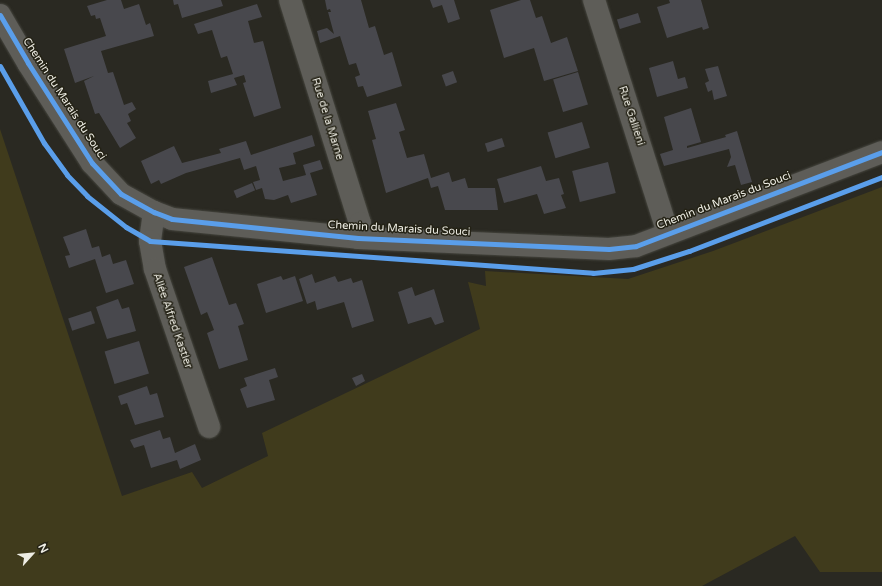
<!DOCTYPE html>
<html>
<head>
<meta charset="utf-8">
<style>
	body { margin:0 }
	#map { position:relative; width:882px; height:586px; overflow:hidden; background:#2a2922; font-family:"Varela Round",sans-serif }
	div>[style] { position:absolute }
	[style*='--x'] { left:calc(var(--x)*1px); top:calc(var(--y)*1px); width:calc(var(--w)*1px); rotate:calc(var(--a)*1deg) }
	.green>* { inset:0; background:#403b1c }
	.building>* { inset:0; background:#48484d; transform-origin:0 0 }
	.roads { filter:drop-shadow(0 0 1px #46463f) drop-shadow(0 0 1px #46463f) }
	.street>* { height:22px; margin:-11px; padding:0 11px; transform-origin:11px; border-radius:11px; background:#5e5d58 }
	.cycleway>* { height:5px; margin:-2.5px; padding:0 2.5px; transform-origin:2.5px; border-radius:2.5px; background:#5a9eea }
	span { translate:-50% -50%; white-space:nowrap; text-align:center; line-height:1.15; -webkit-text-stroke:3px #242215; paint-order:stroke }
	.street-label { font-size:11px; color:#eeede4 }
	.north { position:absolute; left:12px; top:534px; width:40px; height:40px; -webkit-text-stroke:3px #242215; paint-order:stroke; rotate:63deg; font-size:11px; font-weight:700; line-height:16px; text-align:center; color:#eeede4 }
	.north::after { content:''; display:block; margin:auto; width:14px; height:18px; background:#eeede4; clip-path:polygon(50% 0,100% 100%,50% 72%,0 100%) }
</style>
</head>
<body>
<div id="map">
	<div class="green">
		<i style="clip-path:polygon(0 129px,122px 496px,192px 472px,202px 488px,268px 456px,262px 433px,480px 329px,468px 282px,486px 286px,485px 271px,628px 279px,713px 251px,882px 187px,882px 572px,820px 572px,795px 536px,702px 586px,0 586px)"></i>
	</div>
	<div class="building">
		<i style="clip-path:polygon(107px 0,121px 0,124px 9px,139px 4px,146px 25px,150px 23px,154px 36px,101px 51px,108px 73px,113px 72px,124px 105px,132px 102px,136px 109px,128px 114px,131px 121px,127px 123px,136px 138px,120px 148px,99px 113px,95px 114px,84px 81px,94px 76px,75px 83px,64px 49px,106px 36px,100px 18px,96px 19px,95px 15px,91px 16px,87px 6px)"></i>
		<i style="clip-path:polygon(173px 0,221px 0,223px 6px,182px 18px,178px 4px,174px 5px)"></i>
		<i style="clip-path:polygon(325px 0,361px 0,369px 28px,375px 26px,384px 55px,392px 52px,402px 86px,367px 97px,363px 86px,358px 87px,355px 77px,360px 75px,356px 63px,349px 65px,340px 36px,320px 43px,317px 31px,327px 28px,334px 34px,328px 12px,331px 12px,330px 9px,327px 10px)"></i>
		<i style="clip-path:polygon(430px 0,454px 0,460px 19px,448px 23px,442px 5px,433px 8px)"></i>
		<i style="clip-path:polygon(521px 0,530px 0,536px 18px,542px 16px,551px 43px,567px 37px,578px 71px,544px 81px,534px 48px,504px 58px,490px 10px)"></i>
		<i style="clip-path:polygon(669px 0,701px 0,709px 28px,703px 30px,702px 27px,667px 38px,657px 7px,670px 3px)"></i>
		<i style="clip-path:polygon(257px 4px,262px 17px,248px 21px,254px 43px,249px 44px,263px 41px,281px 108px,254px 117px,243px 83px,246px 82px,244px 75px,234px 78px,237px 85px,211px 93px,208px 81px,233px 74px,227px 56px,221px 58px,212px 30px,198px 34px,194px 24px)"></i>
		<i style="left:638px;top:13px;width:10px;height:22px;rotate:73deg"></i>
		<i style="clip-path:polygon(673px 61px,678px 79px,685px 77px,688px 88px,657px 97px,649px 68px)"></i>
		<i style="clip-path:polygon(718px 66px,727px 96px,714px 100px,712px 90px,708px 92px,705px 83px,709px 81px,705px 69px)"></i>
		<i style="left:453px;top:71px;width:12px;height:12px;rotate:70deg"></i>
		<i style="left:578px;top:72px;width:34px;height:26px;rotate:73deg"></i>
		<i style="clip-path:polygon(396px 103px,405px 130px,399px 132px,407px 158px,424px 154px,431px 178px,449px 172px,452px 182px,465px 178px,468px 188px,495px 188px,498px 210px,445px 210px,438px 186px,431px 188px,428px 178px,386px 193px,372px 140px,376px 139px,368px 111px)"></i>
		<i style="clip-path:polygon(691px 108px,701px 142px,687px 146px,687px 148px,726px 137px,725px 135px,737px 131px,752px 182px,741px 185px,735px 165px,727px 167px,731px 157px,729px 149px,664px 166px,660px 154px,673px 150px,664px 117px)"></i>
		<i style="left:582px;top:122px;width:27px;height:36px;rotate:73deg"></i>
		<i style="clip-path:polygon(312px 135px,315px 146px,293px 153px,296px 164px,279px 168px,283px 181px,306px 175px,303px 165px,320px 160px,323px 169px,310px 173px,317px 195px,291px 203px,288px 195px,274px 200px,265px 199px,262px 188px,256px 190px,253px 182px,260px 180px,256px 166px,244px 170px,240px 158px,186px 173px,161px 184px,159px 180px,151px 184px,141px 161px,174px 146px,182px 163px,221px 153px,219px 149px,246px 141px,251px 155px)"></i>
		<i style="left:502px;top:138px;width:9px;height:18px;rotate:72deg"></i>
		<i style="left:608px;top:162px;width:32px;height:37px;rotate:76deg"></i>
		<i style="clip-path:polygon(541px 166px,546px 181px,559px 178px,564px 194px,561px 195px,566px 208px,544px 214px,537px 194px,504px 203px,497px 179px)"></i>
		<i style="left:252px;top:183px;width:8px;height:20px;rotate:67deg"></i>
		<i style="clip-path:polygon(86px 229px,92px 248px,99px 246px,102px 257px,110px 254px,113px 264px,126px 260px,134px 284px,106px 293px,95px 259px,69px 268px,65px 256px,70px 255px,63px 237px)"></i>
		<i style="clip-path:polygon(212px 257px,229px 305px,236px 303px,240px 313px,244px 324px,238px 326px,248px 360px,219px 369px,207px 333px,214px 330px,211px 322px,207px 312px,201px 315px,184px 267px)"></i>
		<i style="clip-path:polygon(312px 274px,315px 283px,335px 276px,338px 282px,351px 278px,353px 283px,362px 280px,374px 321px,352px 328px,344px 302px,317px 310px,315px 301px,307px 304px,299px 279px)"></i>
		<i style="clip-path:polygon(281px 276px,283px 280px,295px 276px,303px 301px,266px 313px,257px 284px)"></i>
		<i style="clip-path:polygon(412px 287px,415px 296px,434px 289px,444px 322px,435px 325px,431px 317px,408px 324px,398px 292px)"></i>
		<i style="clip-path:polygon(118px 299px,122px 309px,129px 307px,136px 331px,107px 339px,96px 307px)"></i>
		<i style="left:91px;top:311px;width:13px;height:24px;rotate:72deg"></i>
		<i style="left:139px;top:341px;width:34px;height:36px;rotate:73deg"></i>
		<i style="clip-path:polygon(275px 368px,278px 377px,269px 380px,275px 400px,247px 408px,240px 389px,247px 386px,244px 378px)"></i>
		<i style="clip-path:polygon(362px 374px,365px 381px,356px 386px,352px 378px)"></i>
		<i style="clip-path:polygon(147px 386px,150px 395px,157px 393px,164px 417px,135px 425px,127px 403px,121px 405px,118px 396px)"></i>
		<i style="clip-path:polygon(160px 430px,163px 439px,170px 437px,175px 453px,195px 444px,201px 460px,180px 469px,177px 460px,151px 468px,144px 445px,134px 448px,130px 440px)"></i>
	</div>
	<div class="roads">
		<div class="street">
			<i style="--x:290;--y:0;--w:234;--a:72.6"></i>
			<i style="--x:360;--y:223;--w:15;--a:98"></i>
			<i style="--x:594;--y:0;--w:244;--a:72.4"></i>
			<i style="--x:0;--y:15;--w:56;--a:59.7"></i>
			<i style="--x:28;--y:63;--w:119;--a:57.4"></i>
			<i style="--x:92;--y:163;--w:42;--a:46.9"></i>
			<i style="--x:121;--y:194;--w:38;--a:29"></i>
			<i style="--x:154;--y:212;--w:19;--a:21"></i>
			<i style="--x:172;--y:219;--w:187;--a:5.8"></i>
			<i style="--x:358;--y:238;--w:251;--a:2.5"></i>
			<i style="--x:609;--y:249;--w:27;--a:-6"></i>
			<i style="--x:636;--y:246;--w:263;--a:-20.9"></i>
			<i style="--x:154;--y:212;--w:29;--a:98"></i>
			<i style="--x:150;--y:241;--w:28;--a:80"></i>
			<i style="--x:155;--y:269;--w:167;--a:71.1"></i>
		</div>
	</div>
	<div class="cycleway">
		<i style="--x:0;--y:15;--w:56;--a:59.7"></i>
		<i style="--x:28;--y:63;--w:119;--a:57.4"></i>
		<i style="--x:92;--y:163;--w:42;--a:46.9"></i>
		<i style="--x:121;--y:194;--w:38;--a:29"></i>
		<i style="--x:154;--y:212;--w:19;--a:21"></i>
		<i style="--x:172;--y:219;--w:187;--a:5.8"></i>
		<i style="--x:358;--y:238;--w:251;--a:2.5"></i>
		<i style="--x:609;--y:249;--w:27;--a:-6"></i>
		<i style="--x:636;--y:246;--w:263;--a:-20.9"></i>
		<i style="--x:0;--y:66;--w:89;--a:60.3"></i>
		<i style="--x:44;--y:143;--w:39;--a:54"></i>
		<i style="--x:67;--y:175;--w:29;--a:46"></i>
		<i style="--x:87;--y:196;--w:50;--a:38.5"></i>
		<i style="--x:126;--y:227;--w:28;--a:30"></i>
		<i style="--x:150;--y:241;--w:444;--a:4.1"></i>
		<i style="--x:593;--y:273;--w:40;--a:-5.7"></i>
		<i style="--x:633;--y:269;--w:59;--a:-17.8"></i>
		<i style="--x:689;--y:251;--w:207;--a:-21"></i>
	</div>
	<div class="street-label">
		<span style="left:64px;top:99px;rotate:57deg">Chemin du Marais du Souci</span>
		<span style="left:631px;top:116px;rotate:72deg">Rue Gallieni</span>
		<span style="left:327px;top:119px;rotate:73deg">Rue de la Marne</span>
		<span style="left:724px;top:201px;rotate:-21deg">Chemin du Marais du Souci</span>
		<span style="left:399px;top:229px;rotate:3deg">Chemin du Marais du Souci</span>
		<span style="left:172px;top:321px;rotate:71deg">Allée Alfred Kastler</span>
	</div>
	<div class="north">N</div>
</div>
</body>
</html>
